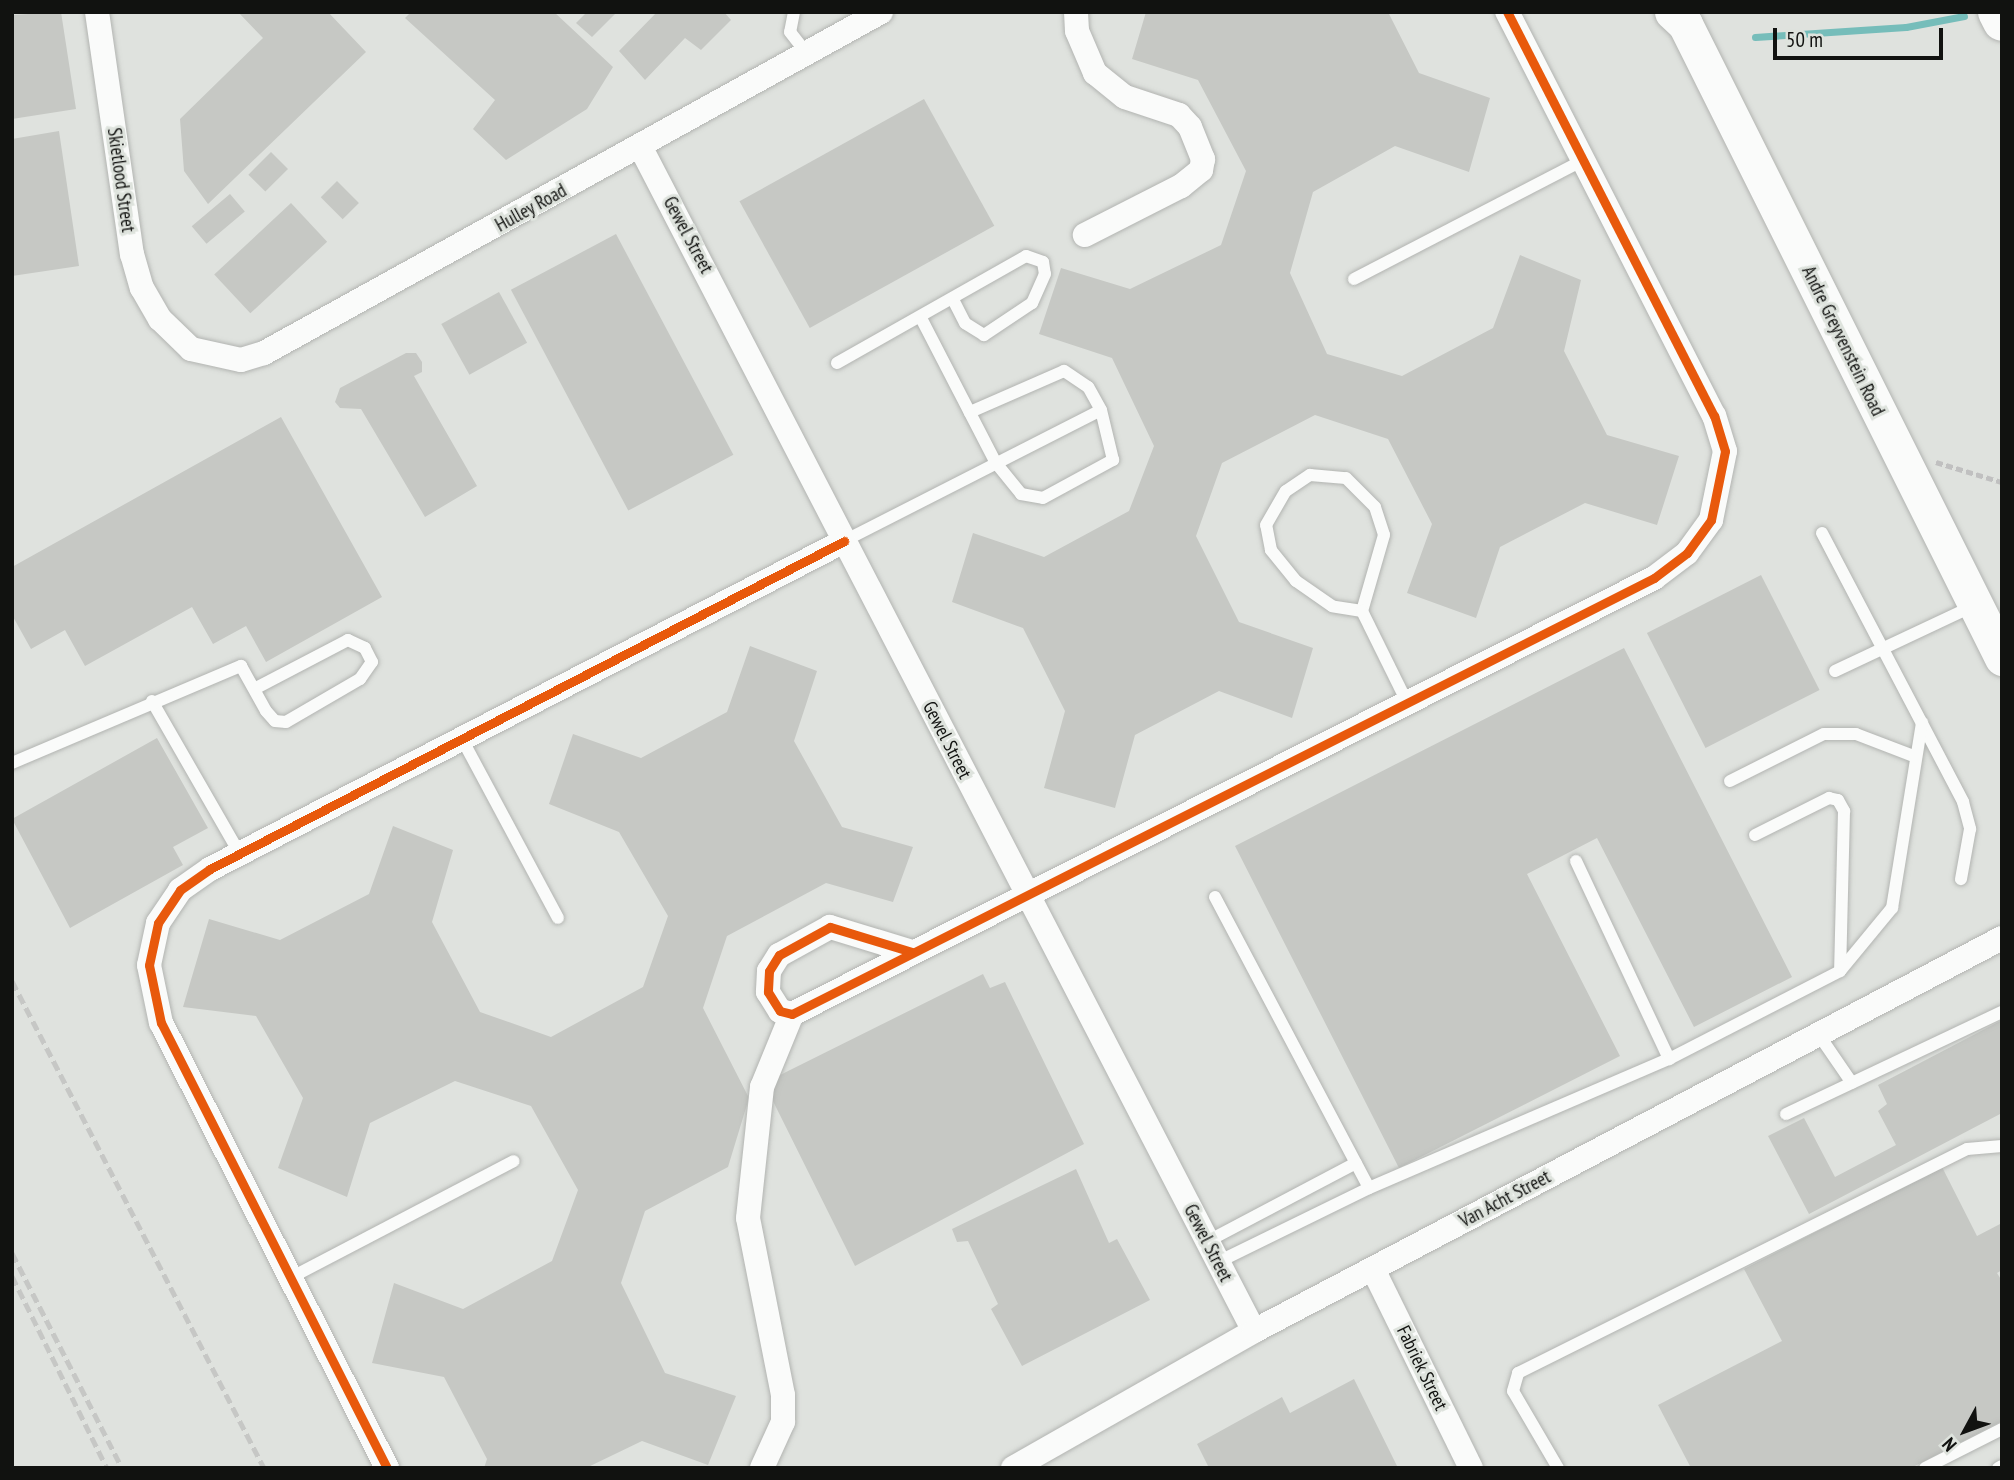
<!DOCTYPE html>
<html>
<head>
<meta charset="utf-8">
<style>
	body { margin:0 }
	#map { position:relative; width:2014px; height:1480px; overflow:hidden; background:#dfe2de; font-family:"PT Sans Narrow",sans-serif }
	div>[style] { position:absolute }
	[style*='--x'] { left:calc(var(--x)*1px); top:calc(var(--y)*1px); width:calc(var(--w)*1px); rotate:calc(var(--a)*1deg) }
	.stream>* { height:7px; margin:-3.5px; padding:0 3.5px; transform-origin:3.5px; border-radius:3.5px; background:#76bdba }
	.building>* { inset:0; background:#c6c8c4; transform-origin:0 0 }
	.path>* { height:4.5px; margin-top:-2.25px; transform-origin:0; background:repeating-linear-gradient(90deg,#c0c0c0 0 7px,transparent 0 10.5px) }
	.roads { filter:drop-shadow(0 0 2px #b2b4b1) drop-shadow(0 0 2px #b2b4b1) }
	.lane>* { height:12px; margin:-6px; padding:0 6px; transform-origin:6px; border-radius:6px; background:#fafbfa }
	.street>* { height:24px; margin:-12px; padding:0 12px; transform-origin:12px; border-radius:12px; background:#fafbfa }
	.secondary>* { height:35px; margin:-17.5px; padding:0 17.5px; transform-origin:17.5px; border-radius:17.5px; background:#fafbfa }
	.highway>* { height:38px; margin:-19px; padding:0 19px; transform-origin:19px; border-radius:19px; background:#fafbfa }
	.rail>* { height:5px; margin-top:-2.5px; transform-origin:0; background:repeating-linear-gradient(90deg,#c6c7c5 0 10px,transparent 0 15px) }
	.cycleway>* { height:9px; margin:-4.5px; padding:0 4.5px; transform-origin:4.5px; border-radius:4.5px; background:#e8590c }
	span { translate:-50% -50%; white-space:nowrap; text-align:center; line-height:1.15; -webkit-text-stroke:6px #dee3dd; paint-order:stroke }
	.street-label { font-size:19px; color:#111210 }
	.frame { position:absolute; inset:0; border:14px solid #111210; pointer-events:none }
	.north { position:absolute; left:1930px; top:1396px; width:70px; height:70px; -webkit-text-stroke:5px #dee3dd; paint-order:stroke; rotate:229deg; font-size:19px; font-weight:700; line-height:28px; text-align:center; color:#111210 }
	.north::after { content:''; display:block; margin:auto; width:24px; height:32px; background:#111210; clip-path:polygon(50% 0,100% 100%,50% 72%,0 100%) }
	.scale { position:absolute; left:1773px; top:28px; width:170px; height:32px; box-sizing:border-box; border:4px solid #111210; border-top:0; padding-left:9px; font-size:21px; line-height:24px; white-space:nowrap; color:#111210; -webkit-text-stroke:5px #dee3dd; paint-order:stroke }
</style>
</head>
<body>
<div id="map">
	<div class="stream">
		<i style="--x:1755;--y:37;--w:151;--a:-3.8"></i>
		<i style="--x:1906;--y:27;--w:59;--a:-10.7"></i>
	</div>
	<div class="building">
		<i style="clip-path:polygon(61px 12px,76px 109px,12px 119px,12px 15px)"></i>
		<i style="clip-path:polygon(238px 12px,328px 12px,366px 52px,208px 204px,184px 171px,180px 119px,263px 38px)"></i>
		<i style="clip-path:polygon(411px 12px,554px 12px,613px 67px,587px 109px,506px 160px,473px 129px,495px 100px,405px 18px)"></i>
		<i style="clip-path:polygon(587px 12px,617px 12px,592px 37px,576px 23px)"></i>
		<i style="clip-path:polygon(657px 12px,724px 12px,731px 20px,701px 50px,685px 38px,645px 80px,619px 51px)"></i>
		<i style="clip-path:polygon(1146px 12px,1388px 12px,1419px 73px,1490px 98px,1469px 172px,1395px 146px,1313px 192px,1290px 273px,1327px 354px,1402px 376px,1493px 328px,1520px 255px,1581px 280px,1564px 351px,1607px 435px,1679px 456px,1657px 525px,1585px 503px,1500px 547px,1476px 618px,1407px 593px,1432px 524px,1388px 439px,1315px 415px,1222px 463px,1196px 536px,1239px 622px,1313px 648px,1292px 718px,1219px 691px,1135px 735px,1115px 808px,1044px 788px,1065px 711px,1023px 628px,952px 602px,973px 533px,1044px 557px,1129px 511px,1154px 446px,1112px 358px,1039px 334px,1061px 268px,1130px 289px,1221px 245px,1246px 171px,1198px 80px,1132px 59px)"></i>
		<i style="left:924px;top:99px;width:145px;height:211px;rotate:61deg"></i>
		<i style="clip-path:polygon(59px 131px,79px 266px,12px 276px,12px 139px)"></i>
		<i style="left:271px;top:152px;width:24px;height:32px;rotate:45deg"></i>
		<i style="left:337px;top:181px;width:31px;height:23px;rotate:45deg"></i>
		<i style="left:230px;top:194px;width:23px;height:50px;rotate:50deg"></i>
		<i style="left:291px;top:203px;width:53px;height:105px;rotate:47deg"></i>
		<i style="left:616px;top:234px;width:250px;height:119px;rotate:62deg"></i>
		<i style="left:499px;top:292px;width:58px;height:66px;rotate:61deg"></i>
		<i style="clip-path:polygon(406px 353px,416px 353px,422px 362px,422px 372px,414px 376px,477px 486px,425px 517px,361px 409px,340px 408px,335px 402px,340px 388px)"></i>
		<i style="clip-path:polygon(281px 417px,382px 597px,266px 662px,246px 626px,213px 644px,192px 607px,85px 666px,65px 630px,31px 649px,12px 615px,12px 567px)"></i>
		<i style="left:1761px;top:575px;width:129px;height:128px;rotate:63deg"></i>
		<i style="clip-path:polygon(750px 646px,817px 671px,794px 741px,842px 827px,913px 847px,893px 902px,826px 883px,727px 936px,703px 1008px,749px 1098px,728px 1167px,645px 1211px,621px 1283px,665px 1373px,736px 1396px,708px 1465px,642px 1441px,586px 1468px,484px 1468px,487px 1459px,444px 1377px,372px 1363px,394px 1283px,463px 1309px,552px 1261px,578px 1190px,531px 1106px,455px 1081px,370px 1123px,347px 1197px,278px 1168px,303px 1098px,256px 1016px,183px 1007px,209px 919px,280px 940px,369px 894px,393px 826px,453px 850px,432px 922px,480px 1012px,551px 1037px,643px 987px,668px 916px,619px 832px,549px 804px,573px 734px,641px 758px,727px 712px)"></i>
		<i style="clip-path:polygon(1624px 648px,1792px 977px,1694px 1027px,1597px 838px,1527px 874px,1620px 1056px,1399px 1168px,1235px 846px)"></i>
		<i style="clip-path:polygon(157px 738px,208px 828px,173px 847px,183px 865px,70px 928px,12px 819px)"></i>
		<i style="clip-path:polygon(983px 974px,990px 988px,1005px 982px,1084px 1144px,855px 1266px,764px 1083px)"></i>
		<i style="clip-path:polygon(2002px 1020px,2002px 1113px,1809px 1214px,1768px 1136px,1804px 1118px,1835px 1177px,1896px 1145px,1878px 1111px,1887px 1104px,1878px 1085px)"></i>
		<i style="clip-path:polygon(1942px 1167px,1977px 1236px,2002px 1223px,2002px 1270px,1997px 1273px,2002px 1281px,2002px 1421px,1911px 1468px,1691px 1468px,1658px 1405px,1782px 1341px,1744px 1269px)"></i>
		<i style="clip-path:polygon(1076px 1169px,1109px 1243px,1117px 1239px,1150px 1300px,1022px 1366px,991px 1309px,998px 1304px,968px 1241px,957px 1242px,952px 1229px)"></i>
		<i style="clip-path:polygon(1354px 1379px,1398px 1468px,1209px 1468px,1197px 1444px,1282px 1397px,1290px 1413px)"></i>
	</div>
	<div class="path">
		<i style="--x:1936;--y:462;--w:69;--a:16.9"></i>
	</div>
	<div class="roads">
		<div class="lane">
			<i style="--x:794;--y:12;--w:20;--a:101"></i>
			<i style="--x:790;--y:32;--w:28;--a:52"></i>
			<i style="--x:1354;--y:279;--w:257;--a:-27.4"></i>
			<i style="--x:921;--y:318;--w:163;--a:62.7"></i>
			<i style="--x:996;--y:463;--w:40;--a:51"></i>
			<i style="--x:1021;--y:494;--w:22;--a:10"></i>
			<i style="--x:1043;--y:498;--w:80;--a:-28.5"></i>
			<i style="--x:1113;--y:460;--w:51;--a:-103.5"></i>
			<i style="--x:1101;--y:410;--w:26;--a:-119"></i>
			<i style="--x:1088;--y:387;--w:29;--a:-146"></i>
			<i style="--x:1064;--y:371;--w:103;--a:156.4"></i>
			<i style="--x:837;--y:363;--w:217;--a:-29.5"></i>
			<i style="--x:1026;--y:256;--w:18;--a:19"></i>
			<i style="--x:1043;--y:262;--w:12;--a:81"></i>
			<i style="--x:1045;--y:274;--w:32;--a:114"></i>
			<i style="--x:1032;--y:303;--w:58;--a:146.3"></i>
			<i style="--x:984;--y:335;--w:22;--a:-148"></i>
			<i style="--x:965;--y:323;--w:27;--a:-117"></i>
			<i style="--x:1822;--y:533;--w:304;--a:62.3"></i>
			<i style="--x:1963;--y:802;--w:28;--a:75"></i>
			<i style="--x:1970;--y:829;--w:51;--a:100.2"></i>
			<i style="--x:844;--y:541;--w:288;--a:-27"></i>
			<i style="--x:1362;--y:611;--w:30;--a:-171"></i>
			<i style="--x:1332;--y:606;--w:44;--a:-145.2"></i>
			<i style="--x:1296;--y:581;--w:40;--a:-129"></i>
			<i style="--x:1271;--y:550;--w:25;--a:-101"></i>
			<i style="--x:1266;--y:525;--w:39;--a:-60"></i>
			<i style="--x:1286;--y:491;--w:29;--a:-34"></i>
			<i style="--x:1310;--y:475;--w:36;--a:5"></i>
			<i style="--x:1346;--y:478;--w:41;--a:45"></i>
			<i style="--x:1375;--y:507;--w:29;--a:72"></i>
			<i style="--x:1384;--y:535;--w:79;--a:106.1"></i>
			<i style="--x:1362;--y:611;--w:102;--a:63.7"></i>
			<i style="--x:1835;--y:671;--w:153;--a:-25.2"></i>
			<i style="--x:152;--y:701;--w:177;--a:60.1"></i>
			<i style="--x:462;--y:739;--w:203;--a:61.8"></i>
			<i style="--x:12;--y:763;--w:249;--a:-23"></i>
			<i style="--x:241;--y:666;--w:51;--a:60.9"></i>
			<i style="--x:266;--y:711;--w:13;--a:48"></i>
			<i style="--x:275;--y:721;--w:11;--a:5"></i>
			<i style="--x:286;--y:722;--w:86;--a:-30.2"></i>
			<i style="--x:360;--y:679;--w:21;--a:-55"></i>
			<i style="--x:372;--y:662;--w:16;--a:-117"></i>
			<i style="--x:365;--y:648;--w:19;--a:-155"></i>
			<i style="--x:348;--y:640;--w:104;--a:152.4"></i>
			<i style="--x:1730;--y:781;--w:105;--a:-26.6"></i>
			<i style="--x:1824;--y:734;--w:32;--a:0"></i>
			<i style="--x:1856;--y:734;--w:64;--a:21"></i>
			<i style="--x:1755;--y:835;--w:83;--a:-26.6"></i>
			<i style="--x:1829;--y:798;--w:9;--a:13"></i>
			<i style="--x:1838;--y:800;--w:13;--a:61"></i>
			<i style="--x:1844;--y:811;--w:160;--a:91.4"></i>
			<i style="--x:1576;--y:861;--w:219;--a:64.8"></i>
			<i style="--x:1215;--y:897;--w:329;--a:62.1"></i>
			<i style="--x:1819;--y:1035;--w:58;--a:55.5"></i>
			<i style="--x:1786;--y:1114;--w:239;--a:-25.3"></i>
			<i style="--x:1208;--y:1241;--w:167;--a:-27.8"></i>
			<i style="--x:1218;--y:1262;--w:168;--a:-26.1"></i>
			<i style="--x:1369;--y:1188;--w:327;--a:-23.3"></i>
			<i style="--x:1669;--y:1059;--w:192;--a:-27.2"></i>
			<i style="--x:1840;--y:971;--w:82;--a:-50.5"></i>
			<i style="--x:1892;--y:908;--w:188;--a:-80.8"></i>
			<i style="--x:292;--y:1277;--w:250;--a:-27.6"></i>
			<i style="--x:1558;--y:1468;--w:89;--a:-120.3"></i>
			<i style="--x:1513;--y:1391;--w:19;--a:-74"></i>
			<i style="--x:1518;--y:1373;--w:502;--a:-26.51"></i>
			<i style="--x:1967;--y:1149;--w:35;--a:-5"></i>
			<i style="--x:1925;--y:1468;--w:86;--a:-26.9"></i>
			<i style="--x:1998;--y:1468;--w:4;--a:-27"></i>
		</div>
		<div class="street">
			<i style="--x:97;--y:12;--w:245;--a:81.8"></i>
			<i style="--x:132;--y:254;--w:35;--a:74"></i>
			<i style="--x:142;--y:288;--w:36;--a:60"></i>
			<i style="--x:160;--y:319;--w:43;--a:44.1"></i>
			<i style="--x:191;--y:349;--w:51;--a:12.4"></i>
			<i style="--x:241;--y:360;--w:24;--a:-17"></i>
			<i style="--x:264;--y:353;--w:705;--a:-28.93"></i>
			<i style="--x:1076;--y:12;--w:19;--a:87"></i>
			<i style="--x:1077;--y:31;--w:46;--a:66.8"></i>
			<i style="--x:1095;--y:73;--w:38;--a:39"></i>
			<i style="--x:1125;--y:97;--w:57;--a:18.4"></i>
			<i style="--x:1179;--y:115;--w:16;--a:47"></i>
			<i style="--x:1190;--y:127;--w:35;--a:68"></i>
			<i style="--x:1203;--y:159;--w:11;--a:100"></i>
			<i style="--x:1201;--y:170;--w:26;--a:141"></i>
			<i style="--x:1181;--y:186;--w:108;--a:153"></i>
			<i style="--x:641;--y:148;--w:1332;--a:62.61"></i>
			<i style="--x:912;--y:952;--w:86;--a:-163"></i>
			<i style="--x:830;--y:927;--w:58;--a:151.2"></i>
			<i style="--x:779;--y:955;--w:19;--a:122"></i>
			<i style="--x:769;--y:971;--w:21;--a:93"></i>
			<i style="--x:768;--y:992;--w:22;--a:58"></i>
			<i style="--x:780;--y:1011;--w:12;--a:14"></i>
			<i style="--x:792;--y:1014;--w:966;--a:-26.83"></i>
			<i style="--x:1654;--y:578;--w:41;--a:-37.1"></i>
			<i style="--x:1687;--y:553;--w:41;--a:-54"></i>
			<i style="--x:1711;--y:520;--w:70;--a:-78.5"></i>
			<i style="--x:1725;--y:451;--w:37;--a:-107"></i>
			<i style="--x:1714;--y:416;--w:454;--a:-117.1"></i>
			<i style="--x:1373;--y:1269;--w:222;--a:63.8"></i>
			<i style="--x:387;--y:1468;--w:499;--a:-116.9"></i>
			<i style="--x:161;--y:1023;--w:59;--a:-101.7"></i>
			<i style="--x:149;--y:965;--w:43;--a:-77.9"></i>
			<i style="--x:158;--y:923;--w:40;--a:-56"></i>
			<i style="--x:180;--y:890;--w:37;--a:-35"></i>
			<i style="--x:210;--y:869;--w:714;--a:-27.35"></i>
			<i style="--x:762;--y:1468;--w:51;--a:-65.5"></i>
			<i style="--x:783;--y:1422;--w:27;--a:-90"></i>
			<i style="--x:783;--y:1395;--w:180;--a:-101.2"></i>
			<i style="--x:748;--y:1218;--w:132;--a:-83.9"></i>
			<i style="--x:762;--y:1087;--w:79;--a:-67.7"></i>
			<i style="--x:1013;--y:1468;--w:277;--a:-29.6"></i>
			<i style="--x:1254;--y:1331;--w:845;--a:-27.72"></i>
		</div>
		<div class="secondary">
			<i style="--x:1672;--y:12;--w:18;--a:43"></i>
			<i style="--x:1685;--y:24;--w:709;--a:63.43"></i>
		</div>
		<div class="highway">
			<i style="--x:1997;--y:12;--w:11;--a:63"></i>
		</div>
	</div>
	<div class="rail">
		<i style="--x:12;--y:981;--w:548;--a:62.64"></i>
		<i style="--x:12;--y:1253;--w:242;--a:62.9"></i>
		<i style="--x:12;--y:1276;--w:214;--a:63.7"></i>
	</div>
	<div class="cycleway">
		<i style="--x:912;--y:952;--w:86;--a:-163"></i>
		<i style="--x:830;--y:927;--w:58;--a:151.2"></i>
		<i style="--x:779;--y:955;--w:19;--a:122"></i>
		<i style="--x:769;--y:971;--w:21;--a:93"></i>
		<i style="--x:768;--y:992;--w:22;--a:58"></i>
		<i style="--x:780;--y:1011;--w:12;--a:14"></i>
		<i style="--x:792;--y:1014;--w:966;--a:-26.83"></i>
		<i style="--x:1654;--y:578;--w:41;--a:-37.1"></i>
		<i style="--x:1687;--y:553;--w:41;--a:-54"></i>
		<i style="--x:1711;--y:520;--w:70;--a:-78.5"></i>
		<i style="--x:1725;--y:451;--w:37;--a:-107"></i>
		<i style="--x:1714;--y:416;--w:454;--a:-117.1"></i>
		<i style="--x:387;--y:1468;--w:499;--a:-116.9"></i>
		<i style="--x:161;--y:1023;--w:59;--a:-101.7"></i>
		<i style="--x:149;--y:965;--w:43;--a:-77.9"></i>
		<i style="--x:158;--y:923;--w:40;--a:-56"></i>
		<i style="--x:180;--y:890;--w:37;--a:-35"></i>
		<i style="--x:210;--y:869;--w:714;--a:-27.35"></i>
	</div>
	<div class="street-label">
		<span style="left:121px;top:180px;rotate:82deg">Skietlood Street</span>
		<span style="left:531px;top:208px;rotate:-29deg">Hulley Road</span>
		<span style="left:688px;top:235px;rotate:62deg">Gewel Street</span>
		<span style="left:1843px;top:341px;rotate:64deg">Andre Greyvenstein Road</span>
		<span style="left:947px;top:740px;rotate:63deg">Gewel Street</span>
		<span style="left:1505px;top:1199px;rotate:-28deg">Van Acht Street</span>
		<span style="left:1208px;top:1243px;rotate:63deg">Gewel Street</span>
		<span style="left:1422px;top:1368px;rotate:64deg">Fabriek Street</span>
	</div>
	<div class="frame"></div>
	<div class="north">N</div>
	<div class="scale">50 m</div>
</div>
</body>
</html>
